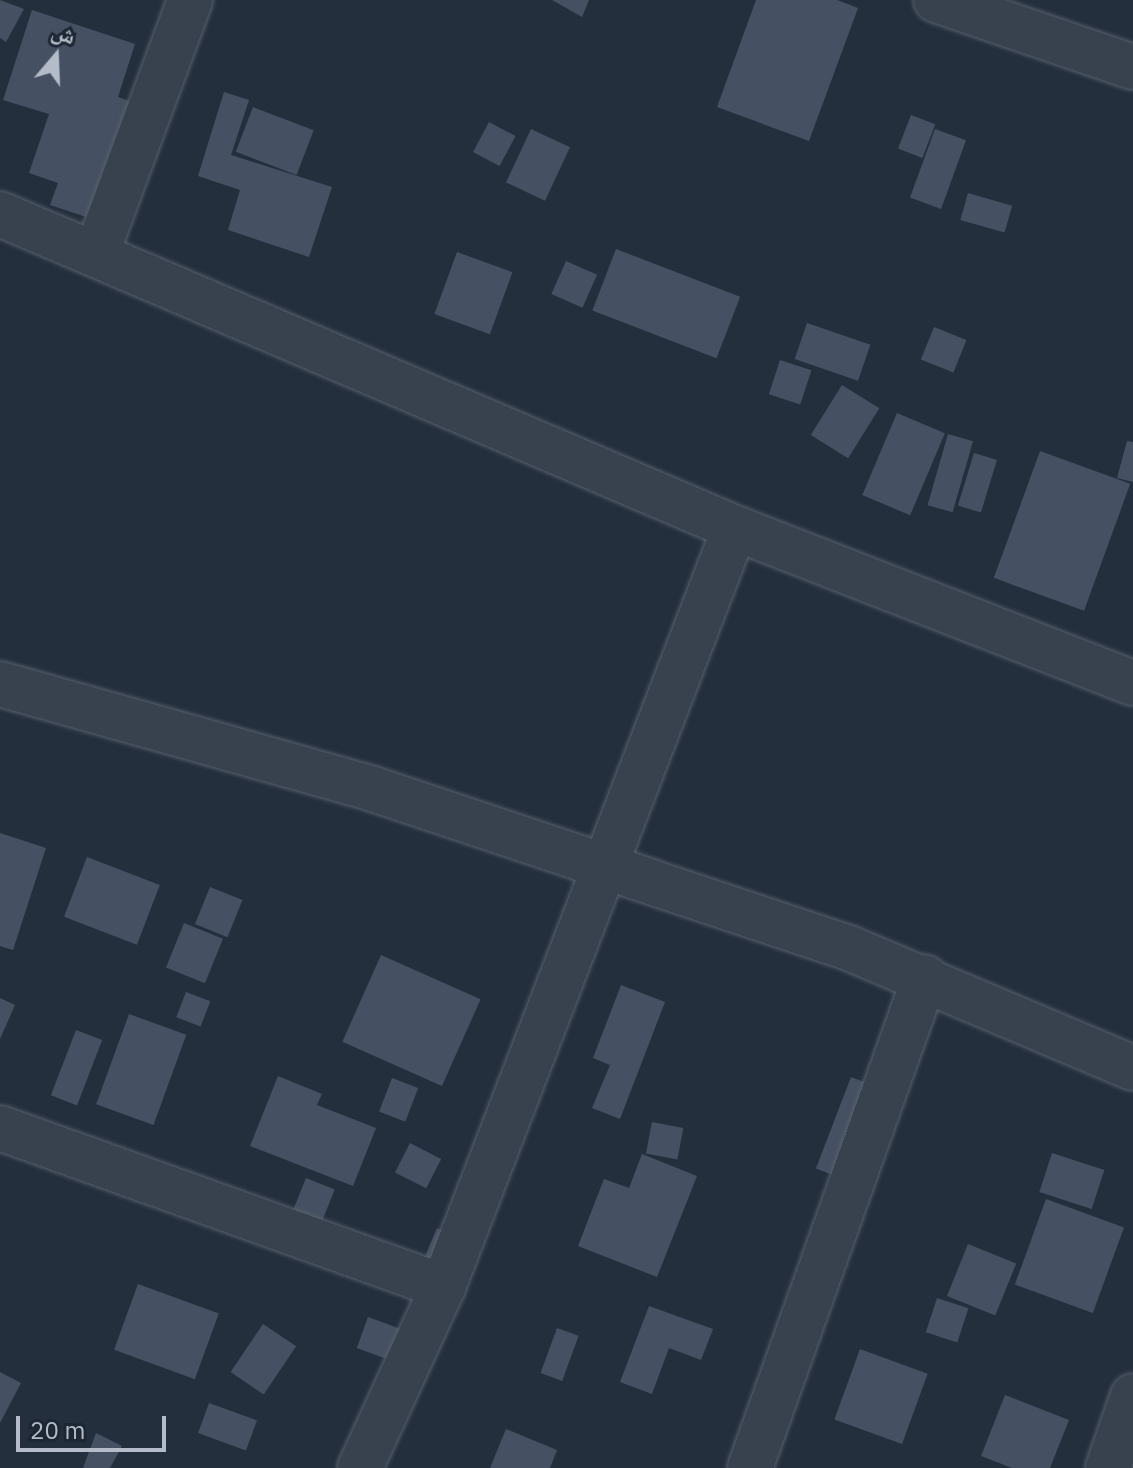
<!DOCTYPE html>
<html>
<head>
<meta charset="utf-8">
<style>
	body { margin:0 }
	#map { position:relative; width:1133px; height:1468px; overflow:hidden; background:#242f3e; font-family:"IBM Plex Sans","Noto Naskh Arabic",sans-serif }
	div>[style] { position:absolute }
	[style*='--x'] { left:calc(var(--x)*1px); top:calc(var(--y)*1px); width:calc(var(--w)*1px); rotate:calc(var(--a)*1deg) }
	.building>* { inset:0; background:#455162; transform-origin:0 0 }
	.roads { filter:drop-shadow(0 0 2px #565f6c) drop-shadow(0 0 2px #565f6c) }
	.minor>* { height:44px; margin:-22px; padding:0 22px; transform-origin:22px; border-radius:22px; background:#38414e }
	span { translate:-50% -50%; white-space:nowrap; text-align:center; line-height:1.15; -webkit-text-stroke:8px #1d2633; paint-order:stroke }
	.north { position:absolute; left:16px; top:16px; width:80px; height:80px; -webkit-text-stroke:6px #1d2633; paint-order:stroke; rotate:19deg; font-size:22px; font-weight:700; line-height:32px; text-align:center; color:#b4bcc9 }
	.north::after { content:''; display:block; margin:auto; width:28px; height:36px; background:#b4bcc9; clip-path:polygon(50% 0,100% 100%,50% 72%,0 100%) }
	.scale { position:absolute; left:16px; top:1416px; width:150px; height:36px; box-sizing:border-box; border:4px solid #b4bcc9; border-top:0; padding-left:10px; font-size:24px; line-height:28px; white-space:nowrap; color:#b4bcc9; -webkit-text-stroke:6px #1d2633; paint-order:stroke }
</style>
</head>
<body>
<div id="map">
	<div class="building">
		<i style="clip-path:polygon(0 0,24px 9px,6px 42px,0 38px)"></i>
		<i style="clip-path:polygon(552px 0,589px 0,582px 17px)"></i>
		<i style="clip-path:polygon(756px 0,837px 0,858px 8px,809px 141px,717px 107px)"></i>
		<i style="clip-path:polygon(32px 10px,135px 44px,118px 97px,141px 105px,101px 222px,50px 205px,58px 183px,29px 173px,49px 114px,3px 100px)"></i>
		<i style="clip-path:polygon(224px 92px,249px 100px,231px 155px,332px 187px,309px 257px,228px 230px,240px 190px,198px 176px)"></i>
		<i style="left:253px;top:107px;width:65px;height:48px;rotate:21deg"></i>
		<i style="left:911px;top:115px;width:26px;height:36px;rotate:21deg"></i>
		<i style="left:489px;top:122px;width:30px;height:34px;rotate:28deg"></i>
		<i style="left:531px;top:129px;width:43px;height:59px;rotate:25deg"></i>
		<i style="left:935px;top:129px;width:33px;height:73px;rotate:20deg"></i>
		<i style="left:968px;top:193px;width:46px;height:28px;rotate:16deg"></i>
		<i style="left:616px;top:249px;width:133px;height:66px;rotate:21deg"></i>
		<i style="left:457px;top:252px;width:59px;height:66px;rotate:20deg"></i>
		<i style="left:566px;top:261px;width:34px;height:36px;rotate:24deg"></i>
		<i style="left:807px;top:323px;width:67px;height:38px;rotate:19deg"></i>
		<i style="left:934px;top:327px;width:35px;height:35px;rotate:22deg"></i>
		<i style="left:780px;top:360px;width:33px;height:36px;rotate:18deg"></i>
		<i style="left:842px;top:385px;width:44px;height:59px;rotate:32deg"></i>
		<i style="left:897px;top:413px;width:52px;height:89px;rotate:23deg"></i>
		<i style="left:948px;top:434px;width:26px;height:74px;rotate:16deg"></i>
		<i style="clip-path:polygon(1127px 441px,1133px 442px,1133px 482px,1117px 478px)"></i>
		<i style="left:1040px;top:451px;width:96px;height:135px;rotate:20deg"></i>
		<i style="left:974px;top:453px;width:24px;height:55px;rotate:17deg"></i>
		<i style="clip-path:polygon(0 833px,46px 848px,13px 950px,0 946px)"></i>
		<i style="left:87px;top:857px;width:78px;height:64px;rotate:21deg"></i>
		<i style="left:210px;top:887px;width:35px;height:40px;rotate:22deg"></i>
		<i style="left:184px;top:923px;width:42px;height:48px;rotate:22deg"></i>
		<i style="left:381px;top:955px;width:109px;height:95px;rotate:24deg"></i>
		<i style="clip-path:polygon(621px 985px,665px 1002px,620px 1119px,592px 1108px,610px 1065px,593px 1058px)"></i>
		<i style="left:186px;top:992px;width:26px;height:27px;rotate:21deg"></i>
		<i style="clip-path:polygon(0 998px,15px 1005px,0 1039px)"></i>
		<i style="left:129px;top:1014px;width:61px;height:96px;rotate:20deg"></i>
		<i style="left:76px;top:1030px;width:28px;height:70px;rotate:21deg"></i>
		<i style="clip-path:polygon(278px 1076px,322px 1094px,317px 1105px,376px 1128px,353px 1186px,250px 1146px)"></i>
		<i style="left:851px;top:1077px;width:31px;height:98px;rotate:21deg"></i>
		<i style="left:392px;top:1078px;width:28px;height:36px;rotate:21deg"></i>
		<i style="left:652px;top:1122px;width:32px;height:32px;rotate:11deg"></i>
		<i style="left:410px;top:1143px;width:35px;height:33px;rotate:27deg"></i>
		<i style="left:1052px;top:1153px;width:55px;height:41px;rotate:18deg"></i>
		<i style="clip-path:polygon(642px 1154px,697px 1176px,657px 1277px,578px 1246px,604px 1179px,629px 1188px)"></i>
		<i style="left:306px;top:1178px;width:31px;height:58px;rotate:22deg"></i>
		<i style="left:1046px;top:1199px;width:83px;height:91px;rotate:20deg"></i>
		<i style="left:437px;top:1228px;width:26px;height:32px;rotate:23deg"></i>
		<i style="left:968px;top:1244px;width:52px;height:56px;rotate:22deg"></i>
		<i style="left:138px;top:1284px;width:86px;height:70px;rotate:20deg"></i>
		<i style="left:937px;top:1298px;width:33px;height:36px;rotate:18deg"></i>
		<i style="clip-path:polygon(649px 1306px,713px 1329px,701px 1360px,669px 1348px,652px 1394px,620px 1382px)"></i>
		<i style="left:368px;top:1317px;width:35px;height:33px;rotate:20deg"></i>
		<i style="left:263px;top:1324px;width:40px;height:58px;rotate:34deg"></i>
		<i style="left:557px;top:1328px;width:23px;height:48px;rotate:20deg"></i>
		<i style="left:860px;top:1349px;width:72px;height:75px;rotate:20deg"></i>
		<i style="clip-path:polygon(0 1372px,21px 1383px,0 1423px)"></i>
		<i style="clip-path:polygon(1005px 1395px,1069px 1420px,1050px 1468px,1012px 1468px,981px 1456px)"></i>
		<i style="left:209px;top:1403px;width:51px;height:32px;rotate:20deg"></i>
		<i style="clip-path:polygon(506px 1429px,557px 1450px,550px 1468px,490px 1468px)"></i>
		<i style="clip-path:polygon(96px 1433px,122px 1446px,110px 1468px,83px 1468px)"></i>
	</div>
	<div class="roads">
		<div class="minor">
			<i style="--x:936;--y:0;--w:208;--a:18.8"></i>
			<i style="--x:0;--y:214;--w:799;--a:23.13"></i>
			<i style="--x:735;--y:528;--w:427;--a:21.3"></i>
			<i style="--x:97;--y:252;--w:269;--a:-69.7"></i>
			<i style="--x:0;--y:684;--w:387;--a:15.7"></i>
			<i style="--x:373;--y:789;--w:502;--a:18.47"></i>
			<i style="--x:849;--y:948;--w:308;--a:22.9"></i>
			<i style="--x:0;--y:1128;--w:471;--a:19.7"></i>
			<i style="--x:360;--y:1468;--w:199;--a:-65.4"></i>
			<i style="--x:443;--y:1287;--w:813;--a:-68.96"></i>
			<i style="--x:750;--y:1468;--w:521;--a:-70.38"></i>
			<i style="--x:1108;--y:1468;--w:76;--a:-70.9"></i>
		</div>
	</div>
	<div class="north">ش</div>
	<div class="scale">20 m</div>
</div>
</body>
</html>
